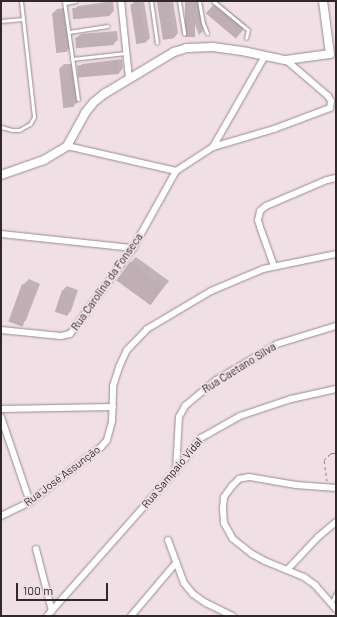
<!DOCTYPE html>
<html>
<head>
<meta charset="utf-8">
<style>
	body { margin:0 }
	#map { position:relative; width:337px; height:617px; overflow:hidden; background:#f0dfe4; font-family:Barlow,sans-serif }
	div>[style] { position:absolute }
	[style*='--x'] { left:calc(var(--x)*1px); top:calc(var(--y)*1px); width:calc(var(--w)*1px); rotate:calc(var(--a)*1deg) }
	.shadow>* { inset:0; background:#0003 }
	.building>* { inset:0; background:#bfafb4; transform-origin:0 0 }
	.path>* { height:1px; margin-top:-0.5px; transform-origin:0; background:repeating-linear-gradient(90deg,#8c8083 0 3px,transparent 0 6px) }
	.roads { filter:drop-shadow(0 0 1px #9a8a8e) drop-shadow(0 0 1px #9a8a8e) }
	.service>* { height:3px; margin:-1.5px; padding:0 1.5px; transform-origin:1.5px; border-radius:1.5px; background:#fff }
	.minor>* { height:6px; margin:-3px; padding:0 3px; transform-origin:3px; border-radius:3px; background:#fff }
	.tertiary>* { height:8px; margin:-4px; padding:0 4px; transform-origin:4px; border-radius:4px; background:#fff }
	span { translate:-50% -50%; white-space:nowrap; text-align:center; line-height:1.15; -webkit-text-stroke:4px #f0dfe4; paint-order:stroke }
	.street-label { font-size:11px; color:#2f292a }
	.frame { position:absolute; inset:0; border:2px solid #2f292a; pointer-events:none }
	.scale { position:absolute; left:16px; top:583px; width:92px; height:18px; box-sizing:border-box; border:2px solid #2f292a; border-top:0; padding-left:5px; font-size:12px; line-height:14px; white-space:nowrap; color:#2f292a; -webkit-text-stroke:3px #f0dfe4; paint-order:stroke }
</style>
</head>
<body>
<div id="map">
	<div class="shadow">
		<i style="clip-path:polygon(113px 1px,114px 11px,110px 15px,73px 10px,78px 6px)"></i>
		<i style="clip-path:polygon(135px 1px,144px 1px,150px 38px,146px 42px,131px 5px)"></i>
		<i style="clip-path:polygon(159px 1px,173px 1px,178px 33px,174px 38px,164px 39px)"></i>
		<i style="clip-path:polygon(186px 1px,200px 1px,203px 31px,199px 35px)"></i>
		<i style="clip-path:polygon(218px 2px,246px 25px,240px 33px,208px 13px)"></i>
		<i style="clip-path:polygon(66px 8px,71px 46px,67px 51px,53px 13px,57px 9px)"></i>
		<i style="clip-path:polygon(117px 31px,118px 40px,113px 44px,76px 38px,81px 34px)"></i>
		<i style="clip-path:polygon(122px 59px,123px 68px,119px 73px,78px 68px,82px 64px)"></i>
		<i style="clip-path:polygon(64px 64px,74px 64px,78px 102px,73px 106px,60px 68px)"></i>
		<i style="clip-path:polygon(136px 257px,169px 281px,150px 304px,130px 263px)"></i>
		<i style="clip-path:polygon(29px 279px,40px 284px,26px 320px,21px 325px,23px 285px)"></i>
		<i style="clip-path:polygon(67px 286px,78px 290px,71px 311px,67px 315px,63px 290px)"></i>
	</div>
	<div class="building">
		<i style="clip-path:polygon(163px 1px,169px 1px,174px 38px,163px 40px,157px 2px)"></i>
		<i style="left:185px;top:1px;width:10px;height:36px"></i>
		<i style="left:140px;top:3px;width:40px;height:10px;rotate:81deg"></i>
		<i style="left:109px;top:5px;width:11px;height:37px;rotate:85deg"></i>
		<i style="left:213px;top:5px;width:39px;height:11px;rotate:40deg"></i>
		<i style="left:63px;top:12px;width:40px;height:11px;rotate:84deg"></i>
		<i style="left:113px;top:34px;width:11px;height:38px;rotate:85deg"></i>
		<i style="left:118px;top:62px;width:12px;height:41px;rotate:85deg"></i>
		<i style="left:70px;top:67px;width:40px;height:11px;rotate:84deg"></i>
		<i style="left:130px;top:262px;width:42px;height:23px;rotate:36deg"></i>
		<i style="left:22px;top:284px;width:15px;height:40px;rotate:20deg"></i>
		<i style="left:62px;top:290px;width:13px;height:23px;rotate:18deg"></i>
	</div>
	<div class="path">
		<i style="--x:332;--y:453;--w:4;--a:0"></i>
		<i style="--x:327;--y:481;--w:21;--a:-98"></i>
		<i style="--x:324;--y:460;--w:8;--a:-45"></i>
		<i style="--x:330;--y:454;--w:7;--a:-27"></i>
	</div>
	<div class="roads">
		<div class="service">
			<i style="--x:64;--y:1;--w:99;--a:81.9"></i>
			<i style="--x:151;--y:1;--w:42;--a:81.9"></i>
			<i style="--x:179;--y:1;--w:33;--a:81"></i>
			<i style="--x:199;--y:1;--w:22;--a:80"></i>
			<i style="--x:203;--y:23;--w:11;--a:68"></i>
			<i style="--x:213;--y:1;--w:45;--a:39.6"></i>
			<i style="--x:248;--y:30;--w:8;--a:104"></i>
			<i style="--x:65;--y:3;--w:11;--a:-10"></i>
			<i style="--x:1;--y:21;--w:22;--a:-5"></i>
			<i style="--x:69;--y:32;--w:39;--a:-9"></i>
			<i style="--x:72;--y:59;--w:54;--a:-6.3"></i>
			<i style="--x:1;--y:127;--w:11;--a:15"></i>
			<i style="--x:12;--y:130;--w:7;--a:0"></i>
			<i style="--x:19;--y:130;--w:13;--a:-29"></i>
			<i style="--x:30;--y:124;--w:8;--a:-60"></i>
			<i style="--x:34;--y:117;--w:117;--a:-96.4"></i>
			<i style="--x:331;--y:604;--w:12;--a:-66"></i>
		</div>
		<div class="minor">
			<i style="--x:121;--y:1;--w:78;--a:84.1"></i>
			<i style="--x:67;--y:146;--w:112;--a:12.9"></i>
			<i style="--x:213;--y:147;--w:64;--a:-16.4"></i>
			<i style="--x:274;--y:129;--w:60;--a:-20.6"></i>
			<i style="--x:330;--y:108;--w:7;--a:-82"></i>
			<i style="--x:331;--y:101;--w:6;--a:-121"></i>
			<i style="--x:328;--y:96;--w:55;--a:-139.4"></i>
			<i style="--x:1;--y:234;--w:133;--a:6.1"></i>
			<i style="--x:274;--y:266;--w:41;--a:-109.7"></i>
			<i style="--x:260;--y:227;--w:7;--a:-106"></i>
			<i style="--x:258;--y:220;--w:9;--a:-77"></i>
			<i style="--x:260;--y:211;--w:8;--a:-40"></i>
			<i style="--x:266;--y:206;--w:66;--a:-23.1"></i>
			<i style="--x:327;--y:180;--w:9;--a:-13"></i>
			<i style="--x:1;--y:330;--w:60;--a:5.7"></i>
			<i style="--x:61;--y:336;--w:9;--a:-13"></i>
			<i style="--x:70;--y:334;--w:107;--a:-53.8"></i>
			<i style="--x:133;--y:248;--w:88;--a:-60.8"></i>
			<i style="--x:176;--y:171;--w:44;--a:-33"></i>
			<i style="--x:213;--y:147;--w:105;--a:-60.3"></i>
			<i style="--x:1;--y:409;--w:112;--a:-1"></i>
			<i style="--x:1;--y:417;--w:90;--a:71.2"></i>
			<i style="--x:176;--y:470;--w:53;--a:-86.8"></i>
			<i style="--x:179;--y:417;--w:13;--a:-61"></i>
			<i style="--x:185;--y:406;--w:40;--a:-40"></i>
			<i style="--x:216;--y:380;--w:71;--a:-30.5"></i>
			<i style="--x:277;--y:344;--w:62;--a:-17"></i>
			<i style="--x:336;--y:488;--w:40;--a:-175.7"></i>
			<i style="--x:296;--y:485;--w:48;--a:-170.3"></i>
			<i style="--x:249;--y:477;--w:10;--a:169"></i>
			<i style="--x:239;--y:479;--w:10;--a:135"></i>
			<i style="--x:232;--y:486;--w:14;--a:126"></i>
			<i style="--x:224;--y:497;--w:12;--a:95"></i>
			<i style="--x:223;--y:509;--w:14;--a:86"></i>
			<i style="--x:224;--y:523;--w:18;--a:61"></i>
			<i style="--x:233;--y:539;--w:24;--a:38"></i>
			<i style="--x:252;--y:554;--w:15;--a:28"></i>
			<i style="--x:265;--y:561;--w:42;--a:22.3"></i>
			<i style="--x:304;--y:577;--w:14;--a:36"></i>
			<i style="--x:315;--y:585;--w:32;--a:49"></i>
			<i style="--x:1;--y:516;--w:32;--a:-26"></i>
			<i style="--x:30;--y:502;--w:90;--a:-37.8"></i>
			<i style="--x:101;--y:447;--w:9;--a:-49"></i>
			<i style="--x:107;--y:440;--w:20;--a:-75"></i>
			<i style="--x:112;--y:421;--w:35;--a:-88"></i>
			<i style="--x:113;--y:386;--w:20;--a:-72"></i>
			<i style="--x:119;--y:367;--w:19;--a:-65"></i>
			<i style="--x:127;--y:350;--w:29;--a:-46"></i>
			<i style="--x:147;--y:329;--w:74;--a:-30.7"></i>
			<i style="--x:211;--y:291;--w:56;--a:-22.9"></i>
			<i style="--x:263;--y:269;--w:75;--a:-11.6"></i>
			<i style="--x:168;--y:540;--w:46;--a:69.6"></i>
			<i style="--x:184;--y:583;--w:14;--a:51"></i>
			<i style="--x:193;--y:594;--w:16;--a:35"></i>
			<i style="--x:206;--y:603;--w:30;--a:26"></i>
			<i style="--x:36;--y:549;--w:64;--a:75.5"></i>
			<i style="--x:287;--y:570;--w:45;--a:-46.8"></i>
			<i style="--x:318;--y:537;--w:23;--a:-40"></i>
			<i style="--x:47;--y:616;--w:195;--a:-48.5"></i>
			<i style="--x:176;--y:470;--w:41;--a:-52"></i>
			<i style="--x:201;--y:438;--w:45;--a:-29.4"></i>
			<i style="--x:240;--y:416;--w:54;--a:-18.4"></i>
			<i style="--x:291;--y:399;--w:46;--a:-12.5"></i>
			<i style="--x:131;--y:616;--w:70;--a:-49.7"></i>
		</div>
		<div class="tertiary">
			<i style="--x:1;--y:175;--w:46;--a:-19.2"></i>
			<i style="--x:44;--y:160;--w:27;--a:-31"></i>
			<i style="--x:67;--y:146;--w:38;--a:-61"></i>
			<i style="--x:85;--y:113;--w:14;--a:-51"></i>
			<i style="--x:94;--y:102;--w:13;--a:-39"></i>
			<i style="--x:104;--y:94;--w:82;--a:-31"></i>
			<i style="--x:174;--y:52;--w:14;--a:-17"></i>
			<i style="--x:187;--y:48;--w:26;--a:-2"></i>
			<i style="--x:213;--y:47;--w:34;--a:8"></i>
			<i style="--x:247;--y:52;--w:40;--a:12"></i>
			<i style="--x:286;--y:60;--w:44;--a:-7.8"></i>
			<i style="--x:330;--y:54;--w:53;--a:-97.5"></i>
		</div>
	</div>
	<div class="street-label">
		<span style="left:107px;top:282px;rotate:-55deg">Rua Carolina da Fonseca</span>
		<span style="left:239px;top:368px;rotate:-32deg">Rua Caetano Silva</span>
		<span style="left:172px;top:473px;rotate:-50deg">Rua Sampaio Vidal</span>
		<span style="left:62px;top:476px;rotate:-37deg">Rua José Assunção</span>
	</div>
	<div class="frame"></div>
	<div class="scale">100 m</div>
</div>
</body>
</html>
